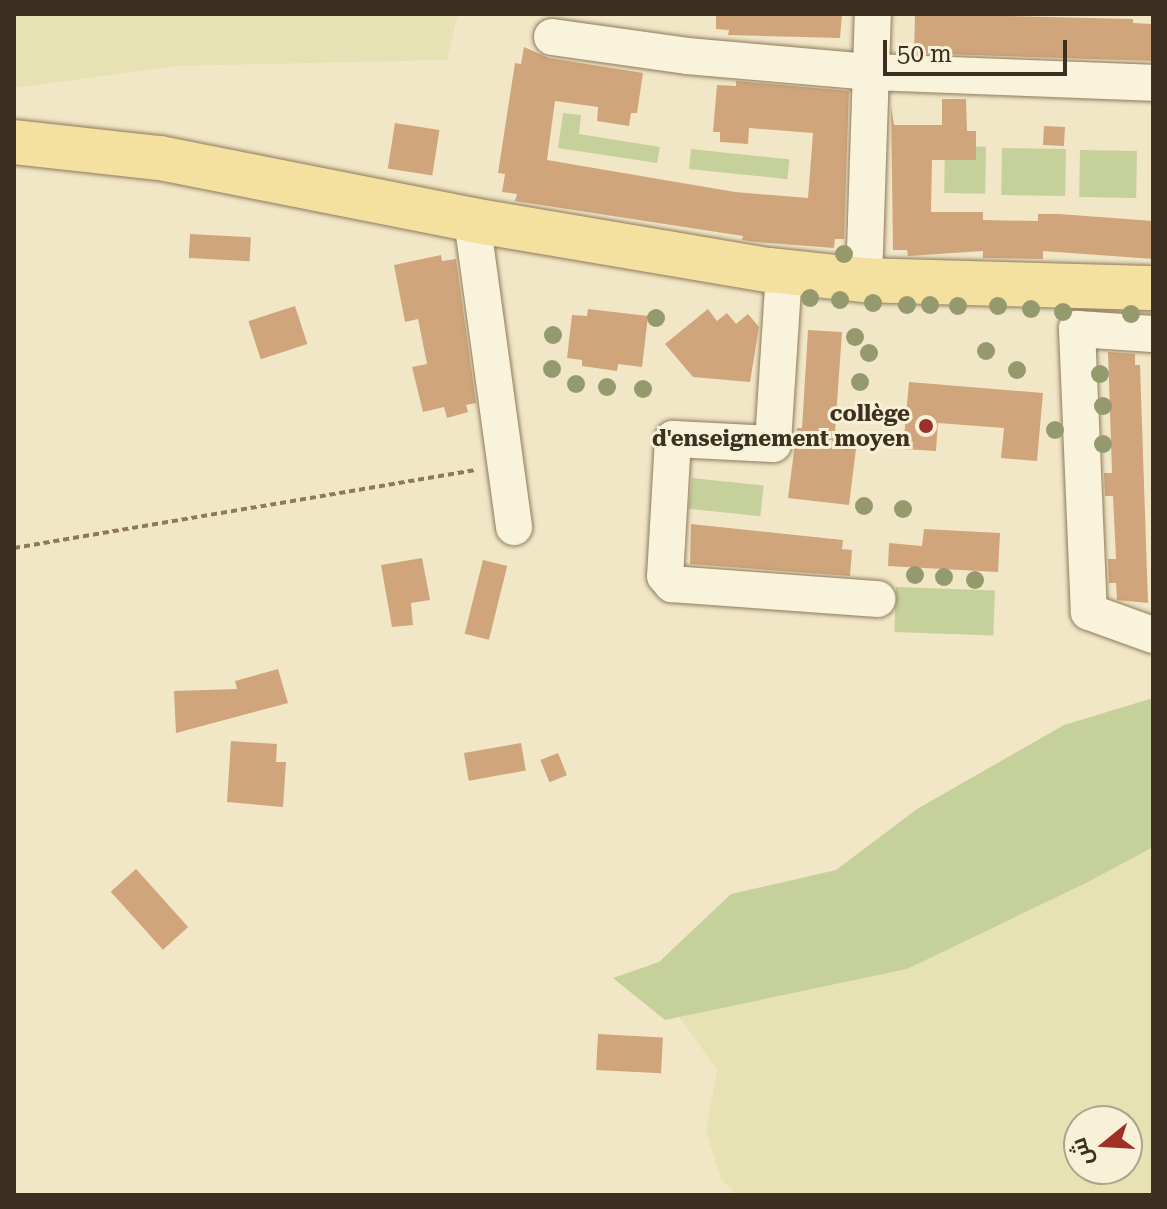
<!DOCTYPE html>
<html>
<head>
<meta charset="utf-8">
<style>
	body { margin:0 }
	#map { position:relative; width:1167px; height:1209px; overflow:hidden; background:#f1e7c7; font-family:"Roboto Serif",Cairo,serif }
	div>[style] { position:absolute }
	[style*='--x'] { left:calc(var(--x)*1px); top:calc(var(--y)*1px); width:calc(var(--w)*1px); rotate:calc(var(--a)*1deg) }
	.farmland>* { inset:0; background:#e7e2b4 }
	.green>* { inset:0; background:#c6d09a; transform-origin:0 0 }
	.building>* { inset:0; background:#d0a57c; transform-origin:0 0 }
	.path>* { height:4px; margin-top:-2px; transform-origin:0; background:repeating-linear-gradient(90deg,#8e7a5b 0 6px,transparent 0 10px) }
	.roads { filter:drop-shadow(0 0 2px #8e7a5b) drop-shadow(0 0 2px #8e7a5b) }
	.minor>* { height:36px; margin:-18px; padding:0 18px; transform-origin:18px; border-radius:18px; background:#faf3dc }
	.major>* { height:44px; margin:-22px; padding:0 22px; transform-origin:22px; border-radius:22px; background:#f4e09f }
	.trees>* { width:18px; height:18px; margin:-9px; border-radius:50%; background:#959a6e }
	.dots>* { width:22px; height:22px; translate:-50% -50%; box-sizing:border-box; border:4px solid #f7f1d8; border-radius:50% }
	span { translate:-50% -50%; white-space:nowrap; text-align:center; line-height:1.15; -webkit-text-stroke:6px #f7f1d8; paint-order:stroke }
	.poi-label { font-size:22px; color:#3d3020; font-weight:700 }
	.right { translate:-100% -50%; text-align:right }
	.frame { position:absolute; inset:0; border:16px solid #3d3020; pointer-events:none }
	.north { position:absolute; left:1063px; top:1105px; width:80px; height:80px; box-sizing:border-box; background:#f7f1d8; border:2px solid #ada48e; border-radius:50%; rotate:252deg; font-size:22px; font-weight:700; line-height:32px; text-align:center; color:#3d3020 }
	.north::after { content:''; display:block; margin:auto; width:28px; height:36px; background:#9f3028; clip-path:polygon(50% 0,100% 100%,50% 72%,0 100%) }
	.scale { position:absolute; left:883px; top:40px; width:184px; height:36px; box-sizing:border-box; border:4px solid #3d3020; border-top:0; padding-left:10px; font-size:24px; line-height:28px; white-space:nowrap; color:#3d3020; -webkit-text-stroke:6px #f7f1d8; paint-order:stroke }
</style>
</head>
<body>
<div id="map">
	<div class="farmland">
		<i style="clip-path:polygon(14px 14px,458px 14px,447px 60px,178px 66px,14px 88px)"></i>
		<i style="clip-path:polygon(evenodd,1153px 847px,1153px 1195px,736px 1195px,721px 1179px,706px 1131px,717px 1069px,679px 1017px,907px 969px,1153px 847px,1079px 1121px,1127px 1121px,1127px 1169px,1079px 1169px,1079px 1121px)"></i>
	</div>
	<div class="green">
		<i style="clip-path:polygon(563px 113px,581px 115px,579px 134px,660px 147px,657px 163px,558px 148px)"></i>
		<i style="left:945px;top:146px;width:41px;height:47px;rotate:1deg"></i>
		<i style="left:1002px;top:148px;width:64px;height:47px;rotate:1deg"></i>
		<i style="left:691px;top:149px;width:99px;height:20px;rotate:6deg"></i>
		<i style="left:1080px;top:150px;width:57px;height:47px;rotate:1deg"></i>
		<i style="left:692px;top:478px;width:72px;height:31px;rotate:6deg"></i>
		<i style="left:896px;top:587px;width:99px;height:45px;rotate:2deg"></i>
		<i style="clip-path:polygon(1153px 698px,1153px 847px,1088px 882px,907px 969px,665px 1020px,613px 978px,659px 962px,731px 894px,836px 870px,917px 809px,1064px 725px)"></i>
	</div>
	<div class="building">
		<i style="clip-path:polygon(716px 14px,842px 14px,840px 38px,728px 35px,729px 30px,716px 29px)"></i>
		<i style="clip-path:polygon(915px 14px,1133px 19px,1133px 23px,1153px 24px,1153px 61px,914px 53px)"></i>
		<i style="clip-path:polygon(524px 47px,549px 58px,643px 73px,637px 113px,631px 113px,629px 126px,597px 121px,598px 107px,555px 101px,547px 160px,735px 192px,808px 198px,813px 133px,749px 128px,748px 144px,720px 142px,720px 132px,713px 132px,717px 85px,736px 86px,736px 81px,849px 91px,844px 239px,835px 239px,834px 248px,756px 242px,742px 240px,743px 236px,515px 201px,517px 194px,502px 192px,505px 174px,498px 173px,515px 63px,521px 64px)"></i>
		<i style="clip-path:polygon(942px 99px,966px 99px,967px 131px,976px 131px,976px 160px,932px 160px,931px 212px,983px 212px,983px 220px,1038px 221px,1038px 214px,1059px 214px,1153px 221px,1153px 259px,1043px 251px,1043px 259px,983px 258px,983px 251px,908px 256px,907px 250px,893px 250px,891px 106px,894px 125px,942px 125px)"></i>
		<i style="left:395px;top:123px;width:45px;height:46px;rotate:9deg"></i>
		<i style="left:1044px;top:126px;width:21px;height:19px;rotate:3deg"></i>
		<i style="left:190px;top:234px;width:61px;height:24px;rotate:3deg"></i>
		<i style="clip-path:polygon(441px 255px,442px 261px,456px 259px,476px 403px,466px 405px,468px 412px,447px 418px,444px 407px,423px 412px,412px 367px,427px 364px,418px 319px,405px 322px,394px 265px)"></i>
		<i style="left:295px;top:306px;width:40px;height:49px;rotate:72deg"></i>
		<i style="clip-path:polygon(588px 309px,648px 316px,642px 367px,618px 364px,617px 371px,582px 366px,582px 360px,567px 358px,572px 315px,587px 316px)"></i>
		<i style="clip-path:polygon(708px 309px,717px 321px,727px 313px,736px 324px,748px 314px,759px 327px,750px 382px,693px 377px,665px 344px)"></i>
		<i style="clip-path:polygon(808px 330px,842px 332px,834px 446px,856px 449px,849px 505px,788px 498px,797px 428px,802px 428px)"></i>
		<i style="clip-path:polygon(1108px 352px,1135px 354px,1135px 365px,1140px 365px,1148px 603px,1117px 600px,1116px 583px,1109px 583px,1108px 559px,1116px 559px,1113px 496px,1105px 496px,1104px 473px,1112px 473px)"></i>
		<i style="clip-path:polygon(909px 382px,1043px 393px,1037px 461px,1001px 458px,1004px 428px,938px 423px,936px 451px,903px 449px)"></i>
		<i style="clip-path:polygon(691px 524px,843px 540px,842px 549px,852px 550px,850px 576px,690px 564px)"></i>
		<i style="clip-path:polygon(924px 529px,1000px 533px,998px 572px,888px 566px,889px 543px,922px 546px)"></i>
		<i style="clip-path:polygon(422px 558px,430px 600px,411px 603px,413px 625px,392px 627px,381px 565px)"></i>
		<i style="left:483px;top:560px;width:25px;height:76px;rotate:14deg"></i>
		<i style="clip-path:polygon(278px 669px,288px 703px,176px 733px,174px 691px,237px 689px,235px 681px)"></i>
		<i style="clip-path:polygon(231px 741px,277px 744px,276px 762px,286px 762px,283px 807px,227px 802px)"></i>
		<i style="left:521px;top:743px;width:28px;height:58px;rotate:80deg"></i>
		<i style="left:558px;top:753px;width:24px;height:19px;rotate:68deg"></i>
		<i style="left:136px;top:869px;width:78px;height:34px;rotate:48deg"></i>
		<i style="left:598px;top:1034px;width:65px;height:36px;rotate:3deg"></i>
	</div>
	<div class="path">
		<i style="--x:14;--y:548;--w:468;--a:-9.6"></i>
	</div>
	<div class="roads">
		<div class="minor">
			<i style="--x:552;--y:37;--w:136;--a:8"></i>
			<i style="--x:687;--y:56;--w:185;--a:5"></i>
			<i style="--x:871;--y:72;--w:282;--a:2.2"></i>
			<i style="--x:472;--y:220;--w:310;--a:82.2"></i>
			<i style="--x:784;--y:272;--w:172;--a:93.7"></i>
			<i style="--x:773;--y:444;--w:100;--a:-177.1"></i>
			<i style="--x:673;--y:439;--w:137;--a:93.3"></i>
			<i style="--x:665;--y:576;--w:11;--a:49"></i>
			<i style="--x:672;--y:584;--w:206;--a:4.2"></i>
			<i style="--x:864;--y:280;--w:266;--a:-88.1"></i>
			<i style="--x:1153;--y:334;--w:76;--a:-176.2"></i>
			<i style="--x:1077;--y:329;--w:283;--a:87.6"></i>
			<i style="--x:1089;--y:612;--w:68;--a:19.8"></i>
		</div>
		<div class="major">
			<i style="--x:14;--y:142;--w:147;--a:6.3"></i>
			<i style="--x:160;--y:158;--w:318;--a:11.2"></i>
			<i style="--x:472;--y:220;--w:301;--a:9.6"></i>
			<i style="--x:769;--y:270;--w:96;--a:6"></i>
			<i style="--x:864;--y:280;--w:289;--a:1.6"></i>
		</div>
	</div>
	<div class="trees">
		<i style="left:844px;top:254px"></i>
		<i style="left:810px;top:298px"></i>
		<i style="left:840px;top:300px"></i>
		<i style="left:873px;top:303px"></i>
		<i style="left:907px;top:305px"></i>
		<i style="left:930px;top:305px"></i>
		<i style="left:958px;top:306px"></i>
		<i style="left:998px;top:306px"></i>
		<i style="left:1031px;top:309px"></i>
		<i style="left:1063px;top:312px"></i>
		<i style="left:1131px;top:314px"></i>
		<i style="left:656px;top:318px"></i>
		<i style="left:553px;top:335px"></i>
		<i style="left:855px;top:337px"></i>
		<i style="left:986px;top:351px"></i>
		<i style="left:869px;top:353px"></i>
		<i style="left:552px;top:369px"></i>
		<i style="left:1017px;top:370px"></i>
		<i style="left:1100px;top:374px"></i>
		<i style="left:860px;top:382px"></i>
		<i style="left:576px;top:384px"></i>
		<i style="left:607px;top:387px"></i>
		<i style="left:643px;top:389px"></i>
		<i style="left:1103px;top:406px"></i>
		<i style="left:1055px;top:430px"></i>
		<i style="left:847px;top:441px"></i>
		<i style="left:1103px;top:444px"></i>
		<i style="left:864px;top:506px"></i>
		<i style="left:903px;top:509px"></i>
		<i style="left:915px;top:575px"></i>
		<i style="left:944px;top:577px"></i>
		<i style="left:975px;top:580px"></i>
	</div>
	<div class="dots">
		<i style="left:926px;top:426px;background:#9f3028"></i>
	</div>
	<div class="poi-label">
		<span class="right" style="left:910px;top:426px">collège<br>d'enseignement moyen</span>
	</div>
	<div class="frame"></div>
	<div class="north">ش</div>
	<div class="scale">50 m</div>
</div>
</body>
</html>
